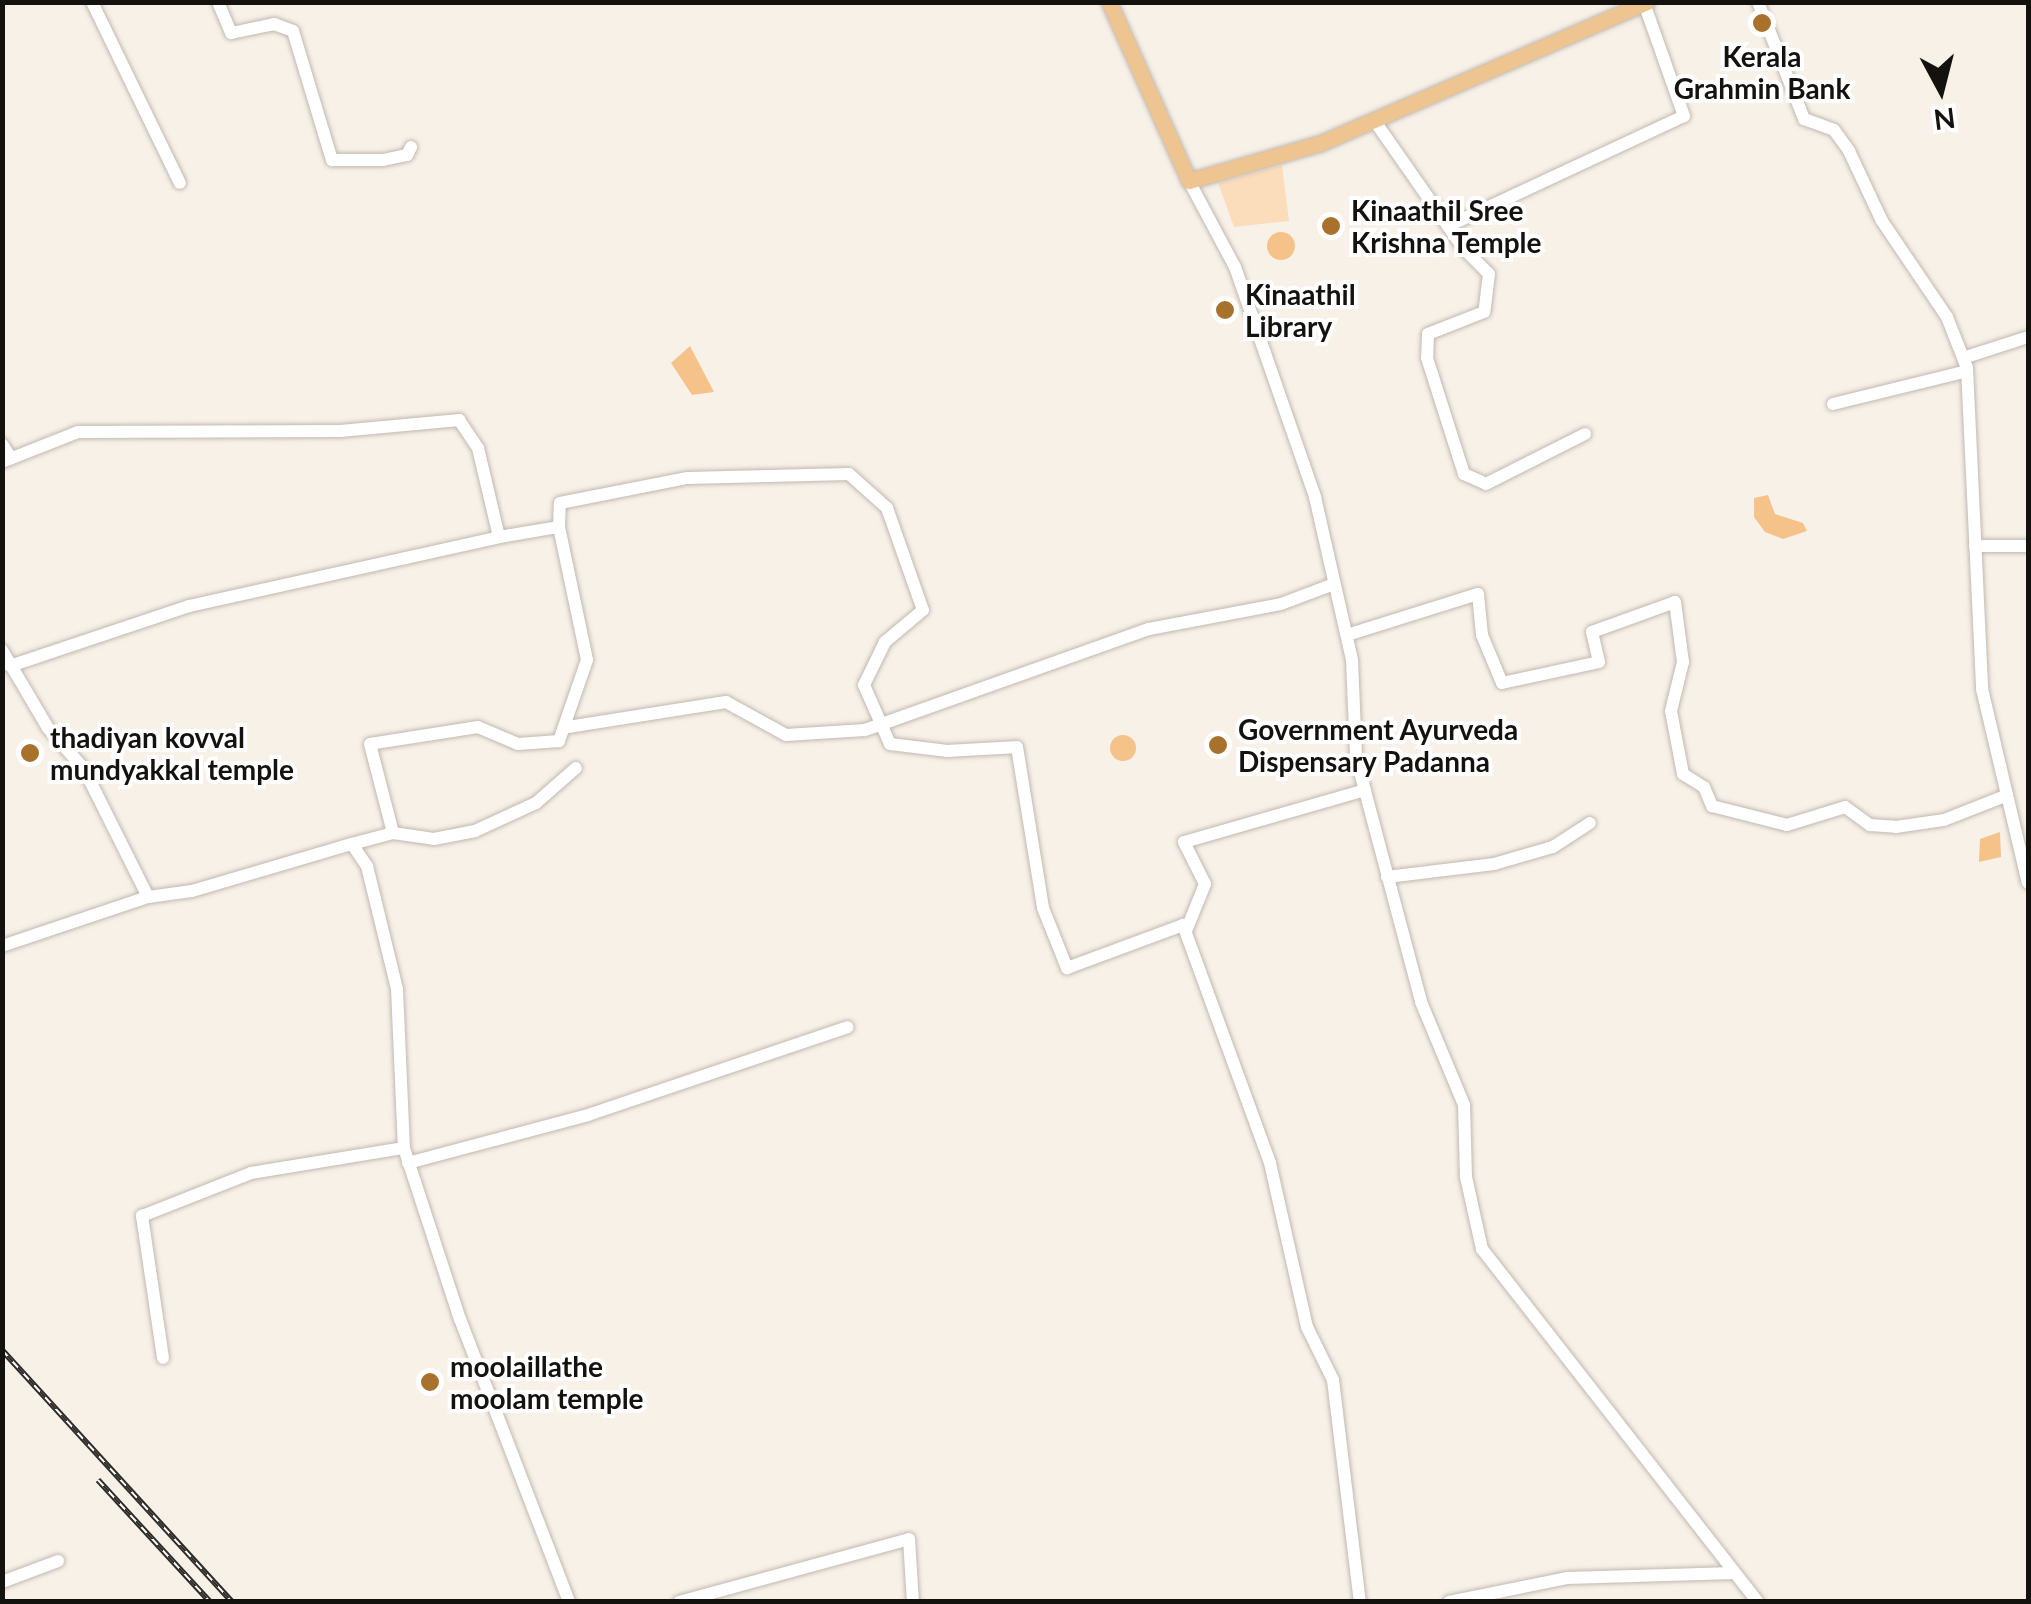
<!DOCTYPE html>
<html>
<head>
<meta charset="utf-8">
<style>
	body { margin:0 }
	#map { position:relative; width:2031px; height:1604px; overflow:hidden; background:#f8f1e8; font-family:Lato,sans-serif }
	div>[style] { position:absolute }
	[style*='--x'] { left:calc(var(--x)*1px); top:calc(var(--y)*1px); width:calc(var(--w)*1px); rotate:calc(var(--a)*1deg) }
	.green>* { inset:0; background:#fbddbc }
	.water>* { inset:0; background:#f5c28a }
	.round { border-radius:50% }
	.roads { filter:drop-shadow(0 0 2px #c0b9b1) drop-shadow(0 0 2px #c0b9b1) }
	.minor>* { height:12px; margin:-6px; padding:0 6px; transform-origin:6px; border-radius:6px; background:#fff }
	.major>* { height:15px; margin:-7.5px; padding:0 7.5px; transform-origin:7.5px; border-radius:7.5px; background:#eec490 }
	.rail>* { height:6px; margin-top:-3px; transform-origin:0; background:repeating-linear-gradient(90deg,#fff 0 8px,#2d2b27 0 16px); box-sizing:border-box; border-block:2px solid #2d2b27 }
	.dots>* { width:28px; height:28px; translate:-50% -50%; box-sizing:border-box; border:5px solid #fff; border-radius:50% }
	span { translate:-50% -50%; white-space:nowrap; text-align:center; line-height:1.15; -webkit-text-stroke:8px #fff; paint-order:stroke }
	.poi-label { font-size:28px; color:#14120f; font-weight:700 }
	.left { translate:0 -50%; text-align:left }
	.frame { position:absolute; inset:0; border:5px solid #14120f; pointer-events:none }
	.north { position:absolute; left:1891px; top:40px; width:100px; height:100px; -webkit-text-stroke:8px #fff; paint-order:stroke; rotate:173deg; font-size:28px; font-weight:700; line-height:40px; text-align:center; color:#14120f }
	.north::after { content:''; display:block; margin:auto; width:35px; height:45px; background:#14120f; clip-path:polygon(50% 0,100% 100%,50% 72%,0 100%) }
</style>
</head>
<body>
<div id="map">
	<div class="green">
		<i style="clip-path:polygon(1282px 165px,1289px 221px,1234px 227px,1218px 183px)"></i>
	</div>
	<div class="water">
		<i class="round" style="left:1267px;top:232px;width:28px;height:28px"></i>
		<i style="clip-path:polygon(690px 346px,714px 392px,692px 395px,671px 363px)"></i>
		<i style="clip-path:polygon(1768px 495px,1775px 514px,1803px 523px,1807px 531px,1783px 539px,1765px 532px,1754px 517px,1754px 498px)"></i>
		<i class="round" style="left:1110px;top:735px;width:26px;height:26px"></i>
		<i style="clip-path:polygon(2000px 832px,2001px 857px,1979px 862px,1980px 839px)"></i>
	</div>
	<div class="roads">
		<div class="minor">
			<i style="--x:92;--y:2;--w:201;--a:64.1"></i>
			<i style="--x:218;--y:2;--w:34;--a:67"></i>
			<i style="--x:231;--y:33;--w:44;--a:-11.8"></i>
			<i style="--x:274;--y:24;--w:20;--a:20"></i>
			<i style="--x:293;--y:31;--w:135;--a:73.2"></i>
			<i style="--x:332;--y:160;--w:51;--a:0"></i>
			<i style="--x:383;--y:160;--w:25;--a:-12"></i>
			<i style="--x:407;--y:155;--w:9;--a:-63"></i>
			<i style="--x:1758;--y:2;--w:126;--a:68.5"></i>
			<i style="--x:1804;--y:119;--w:32;--a:20"></i>
			<i style="--x:1834;--y:130;--w:26;--a:54"></i>
			<i style="--x:1849;--y:151;--w:77;--a:64.8"></i>
			<i style="--x:1882;--y:221;--w:116;--a:55.9"></i>
			<i style="--x:1947;--y:317;--w:55;--a:68.6"></i>
			<i style="--x:1967;--y:368;--w:321;--a:87.3"></i>
			<i style="--x:1982;--y:689;--w:199;--a:76.7"></i>
			<i style="--x:1374;--y:120;--w:157;--a:55.1"></i>
			<i style="--x:1464;--y:249;--w:35;--a:45"></i>
			<i style="--x:1489;--y:274;--w:38;--a:97"></i>
			<i style="--x:1484;--y:312;--w:60;--a:158.6"></i>
			<i style="--x:1428;--y:334;--w:24;--a:92"></i>
			<i style="--x:1427;--y:358;--w:122;--a:72.3"></i>
			<i style="--x:1464;--y:474;--w:24;--a:24"></i>
			<i style="--x:1486;--y:484;--w:111;--a:-26.8"></i>
			<i style="--x:1189;--y:181;--w:98;--a:61.9"></i>
			<i style="--x:1235;--y:267;--w:244;--a:70.8"></i>
			<i style="--x:1315;--y:497;--w:167;--a:77.2"></i>
			<i style="--x:1352;--y:660;--w:97;--a:87.6"></i>
			<i style="--x:1356;--y:757;--w:253;--a:75.1"></i>
			<i style="--x:1421;--y:1002;--w:112;--a:67.3"></i>
			<i style="--x:1464;--y:1105;--w:72;--a:88.4"></i>
			<i style="--x:1466;--y:1177;--w:74;--a:77.5"></i>
			<i style="--x:1482;--y:1249;--w:448;--a:52"></i>
			<i style="--x:1448;--y:226;--w:260;--a:-25"></i>
			<i style="--x:1684;--y:116;--w:120;--a:-109.5"></i>
			<i style="--x:1963;--y:358;--w:68;--a:-17.9"></i>
			<i style="--x:1833;--y:404;--w:138;--a:-13.8"></i>
			<i style="--x:2;--y:444;--w:17;--a:57"></i>
			<i style="--x:2;--y:462;--w:82;--a:-21.5"></i>
			<i style="--x:78;--y:432;--w:262;--a:-0.2"></i>
			<i style="--x:340;--y:431;--w:120;--a:-5.3"></i>
			<i style="--x:459;--y:420;--w:34;--a:56"></i>
			<i style="--x:478;--y:448;--w:91;--a:76.7"></i>
			<i style="--x:499;--y:537;--w:61;--a:-9.5"></i>
			<i style="--x:559;--y:527;--w:136;--a:78.1"></i>
			<i style="--x:587;--y:660;--w:86;--a:109.1"></i>
			<i style="--x:559;--y:741;--w:41;--a:175.8"></i>
			<i style="--x:518;--y:744;--w:43;--a:-157"></i>
			<i style="--x:478;--y:727;--w:109;--a:171.1"></i>
			<i style="--x:370;--y:744;--w:92;--a:75.5"></i>
			<i style="--x:393;--y:833;--w:42;--a:165"></i>
			<i style="--x:559;--y:527;--w:24;--a:-88"></i>
			<i style="--x:560;--y:503;--w:130;--a:-11.1"></i>
			<i style="--x:688;--y:478;--w:161;--a:-1.4"></i>
			<i style="--x:849;--y:474;--w:51;--a:41.8"></i>
			<i style="--x:887;--y:508;--w:108;--a:70.6"></i>
			<i style="--x:923;--y:610;--w:50;--a:139.9"></i>
			<i style="--x:885;--y:642;--w:48;--a:116"></i>
			<i style="--x:864;--y:685;--w:64;--a:66.2"></i>
			<i style="--x:890;--y:744;--w:58;--a:6.9"></i>
			<i style="--x:948;--y:751;--w:69;--a:-3.3"></i>
			<i style="--x:1017;--y:747;--w:163;--a:80.8"></i>
			<i style="--x:1043;--y:908;--w:65;--a:68.2"></i>
			<i style="--x:1067;--y:968;--w:124;--a:-20.3"></i>
			<i style="--x:1183;--y:925;--w:253;--a:69.9"></i>
			<i style="--x:1270;--y:1163;--w:168;--a:77.3"></i>
			<i style="--x:1307;--y:1327;--w:59;--a:63.9"></i>
			<i style="--x:1333;--y:1380;--w:224;--a:83.1"></i>
			<i style="--x:1975;--y:546;--w:53;--a:0"></i>
			<i style="--x:1347;--y:635;--w:137;--a:-17.4"></i>
			<i style="--x:1478;--y:594;--w:41;--a:84.4"></i>
			<i style="--x:1482;--y:635;--w:52;--a:67.4"></i>
			<i style="--x:1502;--y:683;--w:99;--a:-12.2"></i>
			<i style="--x:1599;--y:662;--w:31;--a:-103"></i>
			<i style="--x:1592;--y:632;--w:88;--a:-19.9"></i>
			<i style="--x:1675;--y:602;--w:61;--a:82.4"></i>
			<i style="--x:1683;--y:662;--w:50;--a:103.8"></i>
			<i style="--x:1671;--y:711;--w:64;--a:79.2"></i>
			<i style="--x:1683;--y:774;--w:25;--a:32"></i>
			<i style="--x:1704;--y:787;--w:21;--a:67"></i>
			<i style="--x:1712;--y:806;--w:77;--a:14.2"></i>
			<i style="--x:1787;--y:825;--w:61;--a:-17.2"></i>
			<i style="--x:1845;--y:807;--w:31;--a:36"></i>
			<i style="--x:1870;--y:825;--w:26;--a:4"></i>
			<i style="--x:1896;--y:827;--w:49;--a:-8.3"></i>
			<i style="--x:1944;--y:820;--w:66;--a:-21.5"></i>
			<i style="--x:2;--y:650;--w:91;--a:59.5"></i>
			<i style="--x:48;--y:728;--w:55;--a:48.7"></i>
			<i style="--x:84;--y:769;--w:143;--a:63.4"></i>
			<i style="--x:148;--y:897;--w:44;--a:-7.8"></i>
			<i style="--x:192;--y:891;--w:167;--a:-16.4"></i>
			<i style="--x:352;--y:844;--w:27;--a:56"></i>
			<i style="--x:367;--y:866;--w:127;--a:76.3"></i>
			<i style="--x:397;--y:989;--w:159;--a:87.5"></i>
			<i style="--x:404;--y:1148;--w:180;--a:71.9"></i>
			<i style="--x:460;--y:1319;--w:303;--a:68.9"></i>
			<i style="--x:10;--y:666;--w:189;--a:-18.5"></i>
			<i style="--x:189;--y:606;--w:318;--a:-12.5"></i>
			<i style="--x:568;--y:727;--w:160;--a:-9"></i>
			<i style="--x:726;--y:702;--w:68;--a:28.8"></i>
			<i style="--x:786;--y:735;--w:79;--a:-3.6"></i>
			<i style="--x:865;--y:730;--w:301;--a:-19.6"></i>
			<i style="--x:1149;--y:629;--w:134;--a:-10.7"></i>
			<i style="--x:1281;--y:604;--w:57;--a:-20.7"></i>
			<i style="--x:393;--y:833;--w:41;--a:8.3"></i>
			<i style="--x:434;--y:839;--w:42;--a:-11"></i>
			<i style="--x:475;--y:831;--w:67;--a:-24.7"></i>
			<i style="--x:536;--y:803;--w:53;--a:-41.2"></i>
			<i style="--x:1387;--y:877;--w:108;--a:-6.9"></i>
			<i style="--x:1494;--y:864;--w:61;--a:-16.1"></i>
			<i style="--x:1553;--y:847;--w:44;--a:-33"></i>
			<i style="--x:1186;--y:931;--w:51;--a:-68"></i>
			<i style="--x:1205;--y:884;--w:47;--a:-116.6"></i>
			<i style="--x:1184;--y:842;--w:188;--a:-16"></i>
			<i style="--x:2;--y:946;--w:154;--a:-18.6"></i>
			<i style="--x:408;--y:1163;--w:186;--a:-14.9"></i>
			<i style="--x:588;--y:1115;--w:274;--a:-18.7"></i>
			<i style="--x:163;--y:1358;--w:144;--a:-98.4"></i>
			<i style="--x:142;--y:1216;--w:117;--a:-21.5"></i>
			<i style="--x:251;--y:1173;--w:155;--a:-9.3"></i>
			<i style="--x:2;--y:1582;--w:60;--a:-20.6"></i>
			<i style="--x:679;--y:1602;--w:238;--a:-15.3"></i>
			<i style="--x:909;--y:1539;--w:63;--a:86.4"></i>
			<i style="--x:1449;--y:1602;--w:120;--a:-11.5"></i>
			<i style="--x:1567;--y:1578;--w:167;--a:-1.7"></i>
		</div>
		<div class="major">
			<i style="--x:1109;--y:2;--w:196;--a:65.9"></i>
			<i style="--x:1189;--y:181;--w:137;--a:-16.1"></i>
			<i style="--x:1321;--y:143;--w:355;--a:-23.4"></i>
		</div>
	</div>
	<div class="rail">
		<i style="--x:2;--y:1350;--w:341;--a:47.6"></i>
		<i style="--x:98;--y:1480;--w:166;--a:47.4"></i>
	</div>
	<div class="dots">
		<i style="left:1762px;top:23px;background:#a8722d"></i>
		<i style="left:1331px;top:226px;background:#a8722d"></i>
		<i style="left:1225px;top:310px;background:#a8722d"></i>
		<i style="left:1218px;top:745px;background:#a8722d"></i>
		<i style="left:30px;top:753px;background:#a8722d"></i>
		<i style="left:430px;top:1382px;background:#a8722d"></i>
	</div>
	<div class="poi-label">
		<span style="left:1762px;top:72px">Kerala<br>Grahmin Bank</span>
		<span class="left" style="left:1351px;top:226px">Kinaathil Sree<br>Krishna Temple</span>
		<span class="left" style="left:1245px;top:310px">Kinaathil<br>Library</span>
		<span class="left" style="left:1238px;top:745px">Government Ayurveda<br>Dispensary Padanna</span>
		<span class="left" style="left:50px;top:753px">thadiyan kovval<br>mundyakkal temple</span>
		<span class="left" style="left:450px;top:1382px">moolaillathe<br>moolam temple</span>
	</div>
	<div class="frame"></div>
	<div class="north">N</div>
</div>
</body>
</html>
